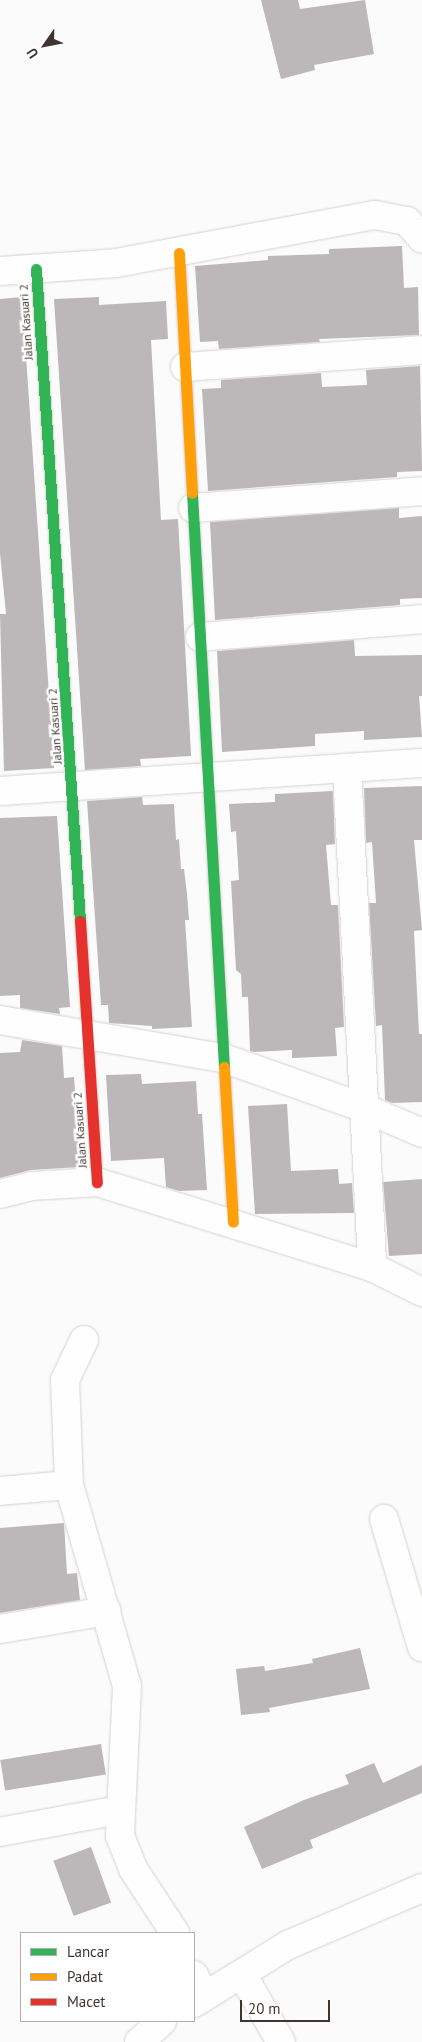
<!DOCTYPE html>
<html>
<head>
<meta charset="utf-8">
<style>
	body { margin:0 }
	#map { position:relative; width:422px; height:2042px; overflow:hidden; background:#fbfbfb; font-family:"PT Sans",sans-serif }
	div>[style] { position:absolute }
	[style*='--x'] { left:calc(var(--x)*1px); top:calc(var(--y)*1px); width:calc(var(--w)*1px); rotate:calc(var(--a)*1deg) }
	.building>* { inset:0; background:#bcb7b9; transform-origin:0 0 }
	.roads { filter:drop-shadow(0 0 1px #d6d1ce) drop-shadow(0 0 1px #d6d1ce) }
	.street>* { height:28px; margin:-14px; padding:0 14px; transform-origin:14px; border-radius:14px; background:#fefefe }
	.fast>* { height:11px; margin:-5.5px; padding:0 5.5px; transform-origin:5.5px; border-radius:5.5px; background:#30b455 }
	.slow>* { height:11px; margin:-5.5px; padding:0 5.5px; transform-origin:5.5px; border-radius:5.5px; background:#ff9f0a }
	.jam>* { height:11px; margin:-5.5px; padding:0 5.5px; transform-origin:5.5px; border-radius:5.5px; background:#e5322d }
	span { translate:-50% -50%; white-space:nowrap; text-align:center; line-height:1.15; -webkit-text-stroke:5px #fff; paint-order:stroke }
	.street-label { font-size:12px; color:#40352e }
	.legend { position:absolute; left:20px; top:1932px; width:175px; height:90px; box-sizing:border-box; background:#fff; border:1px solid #b3aeab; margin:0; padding:6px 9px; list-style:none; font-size:15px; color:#40352e }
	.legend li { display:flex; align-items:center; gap:10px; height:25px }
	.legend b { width:25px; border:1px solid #b3aeab }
	.north { position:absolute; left:20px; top:20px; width:50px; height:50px; -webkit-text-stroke:4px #fff; paint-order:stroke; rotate:237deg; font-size:14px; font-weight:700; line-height:20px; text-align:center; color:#40352e }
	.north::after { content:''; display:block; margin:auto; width:18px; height:22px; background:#40352e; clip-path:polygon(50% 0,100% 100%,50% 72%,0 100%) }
	.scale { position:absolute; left:240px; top:2000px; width:90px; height:22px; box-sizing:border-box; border:2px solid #40352e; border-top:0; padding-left:6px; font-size:15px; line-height:18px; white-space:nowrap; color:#40352e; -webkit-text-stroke:4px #fff; paint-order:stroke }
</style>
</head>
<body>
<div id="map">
	<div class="building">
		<i style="clip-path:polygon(261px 0,298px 0,300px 9px,365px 0,374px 54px,314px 65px,315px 70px,281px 79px)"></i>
		<i style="clip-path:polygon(402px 246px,404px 288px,418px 287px,419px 335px,319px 339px,320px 342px,219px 349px,218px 341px,200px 342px,195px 266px,268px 260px,268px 256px,329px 254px,329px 249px)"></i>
		<i style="clip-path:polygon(22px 297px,54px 768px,4px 771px,0 614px,6px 614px,0 553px,0 299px)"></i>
		<i style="clip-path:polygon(99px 297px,99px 305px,166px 301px,168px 339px,151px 340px,161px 520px,178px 519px,191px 754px,191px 756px,140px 759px,141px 766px,85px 770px,54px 299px)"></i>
		<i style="clip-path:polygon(420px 366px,422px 471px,397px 472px,397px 477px,208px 491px,202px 389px,221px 388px,221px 380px,321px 373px,322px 387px,367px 385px,366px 370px)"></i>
		<i style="clip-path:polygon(399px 508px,399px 518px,422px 516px,422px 598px,400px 599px,400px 605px,215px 620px,210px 522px)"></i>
		<i style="clip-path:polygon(354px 640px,355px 656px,422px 655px,422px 696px,419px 696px,422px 737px,364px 740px,364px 731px,315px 734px,315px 746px,222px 752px,217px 651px)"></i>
		<i style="clip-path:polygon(422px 786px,422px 840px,414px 840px,422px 930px,414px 931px,419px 1034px,422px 1034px,422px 1102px,392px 1103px,385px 1100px,382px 1025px,376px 1026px,369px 903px,376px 903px,372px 842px,366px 843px,364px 788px)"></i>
		<i style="clip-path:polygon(333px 791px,335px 844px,326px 845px,331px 905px,338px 905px,344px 1027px,335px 1028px,337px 1056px,292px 1058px,292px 1050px,254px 1052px,250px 1051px,248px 997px,242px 997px,241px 974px,236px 970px,231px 881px,239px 880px,236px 831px,231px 832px,229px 804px,275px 802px,275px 794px)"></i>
		<i style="clip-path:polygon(142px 797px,143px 805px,174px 804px,176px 840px,179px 839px,181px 869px,184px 869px,187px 894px,189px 920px,185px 920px,192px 1027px,152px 1029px,152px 1026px,109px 1023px,108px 1005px,101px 1005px,87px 801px)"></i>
		<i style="clip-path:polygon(57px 816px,70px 1007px,59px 1008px,60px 1014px,20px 1008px,20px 995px,0 996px,0 818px)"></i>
		<i style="clip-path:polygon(22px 1040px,62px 1046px,64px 1078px,74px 1077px,80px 1167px,31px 1170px,0 1178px,0 1053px,20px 1052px)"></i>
		<i style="clip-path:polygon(141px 1074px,142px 1084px,196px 1081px,198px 1114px,202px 1114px,207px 1190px,179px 1191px,166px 1187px,164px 1158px,111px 1161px,106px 1075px)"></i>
		<i style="clip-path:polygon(287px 1104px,291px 1171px,338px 1169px,339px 1184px,352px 1183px,354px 1213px,255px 1214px,248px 1106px)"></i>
		<i style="clip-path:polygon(422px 1179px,422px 1254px,389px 1256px,383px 1182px)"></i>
		<i style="clip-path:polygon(64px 1523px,67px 1574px,77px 1573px,80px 1600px,0 1613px,0 1528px)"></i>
		<i style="clip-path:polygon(360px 1648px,370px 1689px,269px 1708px,270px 1712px,241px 1715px,236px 1669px,264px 1666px,265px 1671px,313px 1663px,312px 1659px)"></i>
		<i style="left:101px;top:1744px;width:31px;height:102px;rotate:81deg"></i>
		<i style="clip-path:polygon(374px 1763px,383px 1783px,422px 1765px,422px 1793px,310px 1840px,313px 1848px,262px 1869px,244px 1827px,304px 1800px,349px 1784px,345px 1775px)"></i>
		<i style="left:91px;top:1847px;width:59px;height:40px;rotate:70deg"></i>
	</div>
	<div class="roads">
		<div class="street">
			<i style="--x:0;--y:271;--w:116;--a:-3.9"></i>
			<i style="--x:116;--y:263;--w:263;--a:-10.5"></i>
			<i style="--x:375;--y:215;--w:33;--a:11"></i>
			<i style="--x:407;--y:221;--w:23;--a:50"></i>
			<i style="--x:185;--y:367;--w:238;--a:-4.1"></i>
			<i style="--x:193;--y:508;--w:230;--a:-4.2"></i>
			<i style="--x:200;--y:637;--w:223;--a:-4.6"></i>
			<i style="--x:347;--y:768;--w:500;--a:87.1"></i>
			<i style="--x:0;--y:791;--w:423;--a:-3.8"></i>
			<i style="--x:0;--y:1020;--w:226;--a:9.7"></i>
			<i style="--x:223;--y:1058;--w:150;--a:19.5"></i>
			<i style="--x:364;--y:1108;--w:63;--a:23.3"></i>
			<i style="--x:0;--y:1194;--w:33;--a:-14"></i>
			<i style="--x:32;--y:1186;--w:65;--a:-3.5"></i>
			<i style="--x:97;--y:1182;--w:288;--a:17.2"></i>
			<i style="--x:372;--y:1267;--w:56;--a:26.6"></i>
			<i style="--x:84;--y:1340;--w:44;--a:115.4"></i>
			<i style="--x:65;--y:1380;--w:105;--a:87.8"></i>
			<i style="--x:69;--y:1485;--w:209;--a:73.9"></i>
			<i style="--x:127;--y:1686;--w:150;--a:92.7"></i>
			<i style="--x:120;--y:1836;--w:35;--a:68"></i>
			<i style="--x:133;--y:1869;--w:77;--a:56.7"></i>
			<i style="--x:0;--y:1491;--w:69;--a:-5"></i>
			<i style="--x:384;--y:1519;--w:134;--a:73.5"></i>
			<i style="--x:0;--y:1629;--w:108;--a:-9.6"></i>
			<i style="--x:0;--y:1832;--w:121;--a:-10.5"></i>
			<i style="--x:242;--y:1974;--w:78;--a:60.2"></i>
			<i style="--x:194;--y:1975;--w:24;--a:66"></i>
			<i style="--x:194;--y:2003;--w:110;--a:-31.7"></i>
			<i style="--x:288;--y:1945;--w:146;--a:-23"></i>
			<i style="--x:139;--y:2042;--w:31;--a:-42"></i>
		</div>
		<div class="fast">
			<i style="--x:36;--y:269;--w:653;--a:86.14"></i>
			<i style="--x:192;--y:493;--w:575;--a:86.81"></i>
		</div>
		<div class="slow">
			<i style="--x:179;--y:253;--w:240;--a:86.9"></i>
			<i style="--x:224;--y:1067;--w:155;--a:86.7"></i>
		</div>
		<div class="jam">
			<i style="--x:80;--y:921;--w:262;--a:86.3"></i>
		</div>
	</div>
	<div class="street-label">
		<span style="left:26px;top:322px;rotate:-94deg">Jalan Kasuari 2</span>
		<span style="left:55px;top:726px;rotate:-94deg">Jalan Kasuari 2</span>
		<span style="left:80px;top:1130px;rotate:-94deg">Jalan Kasuari 2</span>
	</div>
	<ul class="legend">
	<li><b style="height:6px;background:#30b455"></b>Lancar</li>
	<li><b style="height:6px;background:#ff9f0a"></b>Padat</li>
	<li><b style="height:6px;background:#e5322d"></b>Macet</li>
	</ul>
	<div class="north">U</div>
	<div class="scale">20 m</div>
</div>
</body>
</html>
